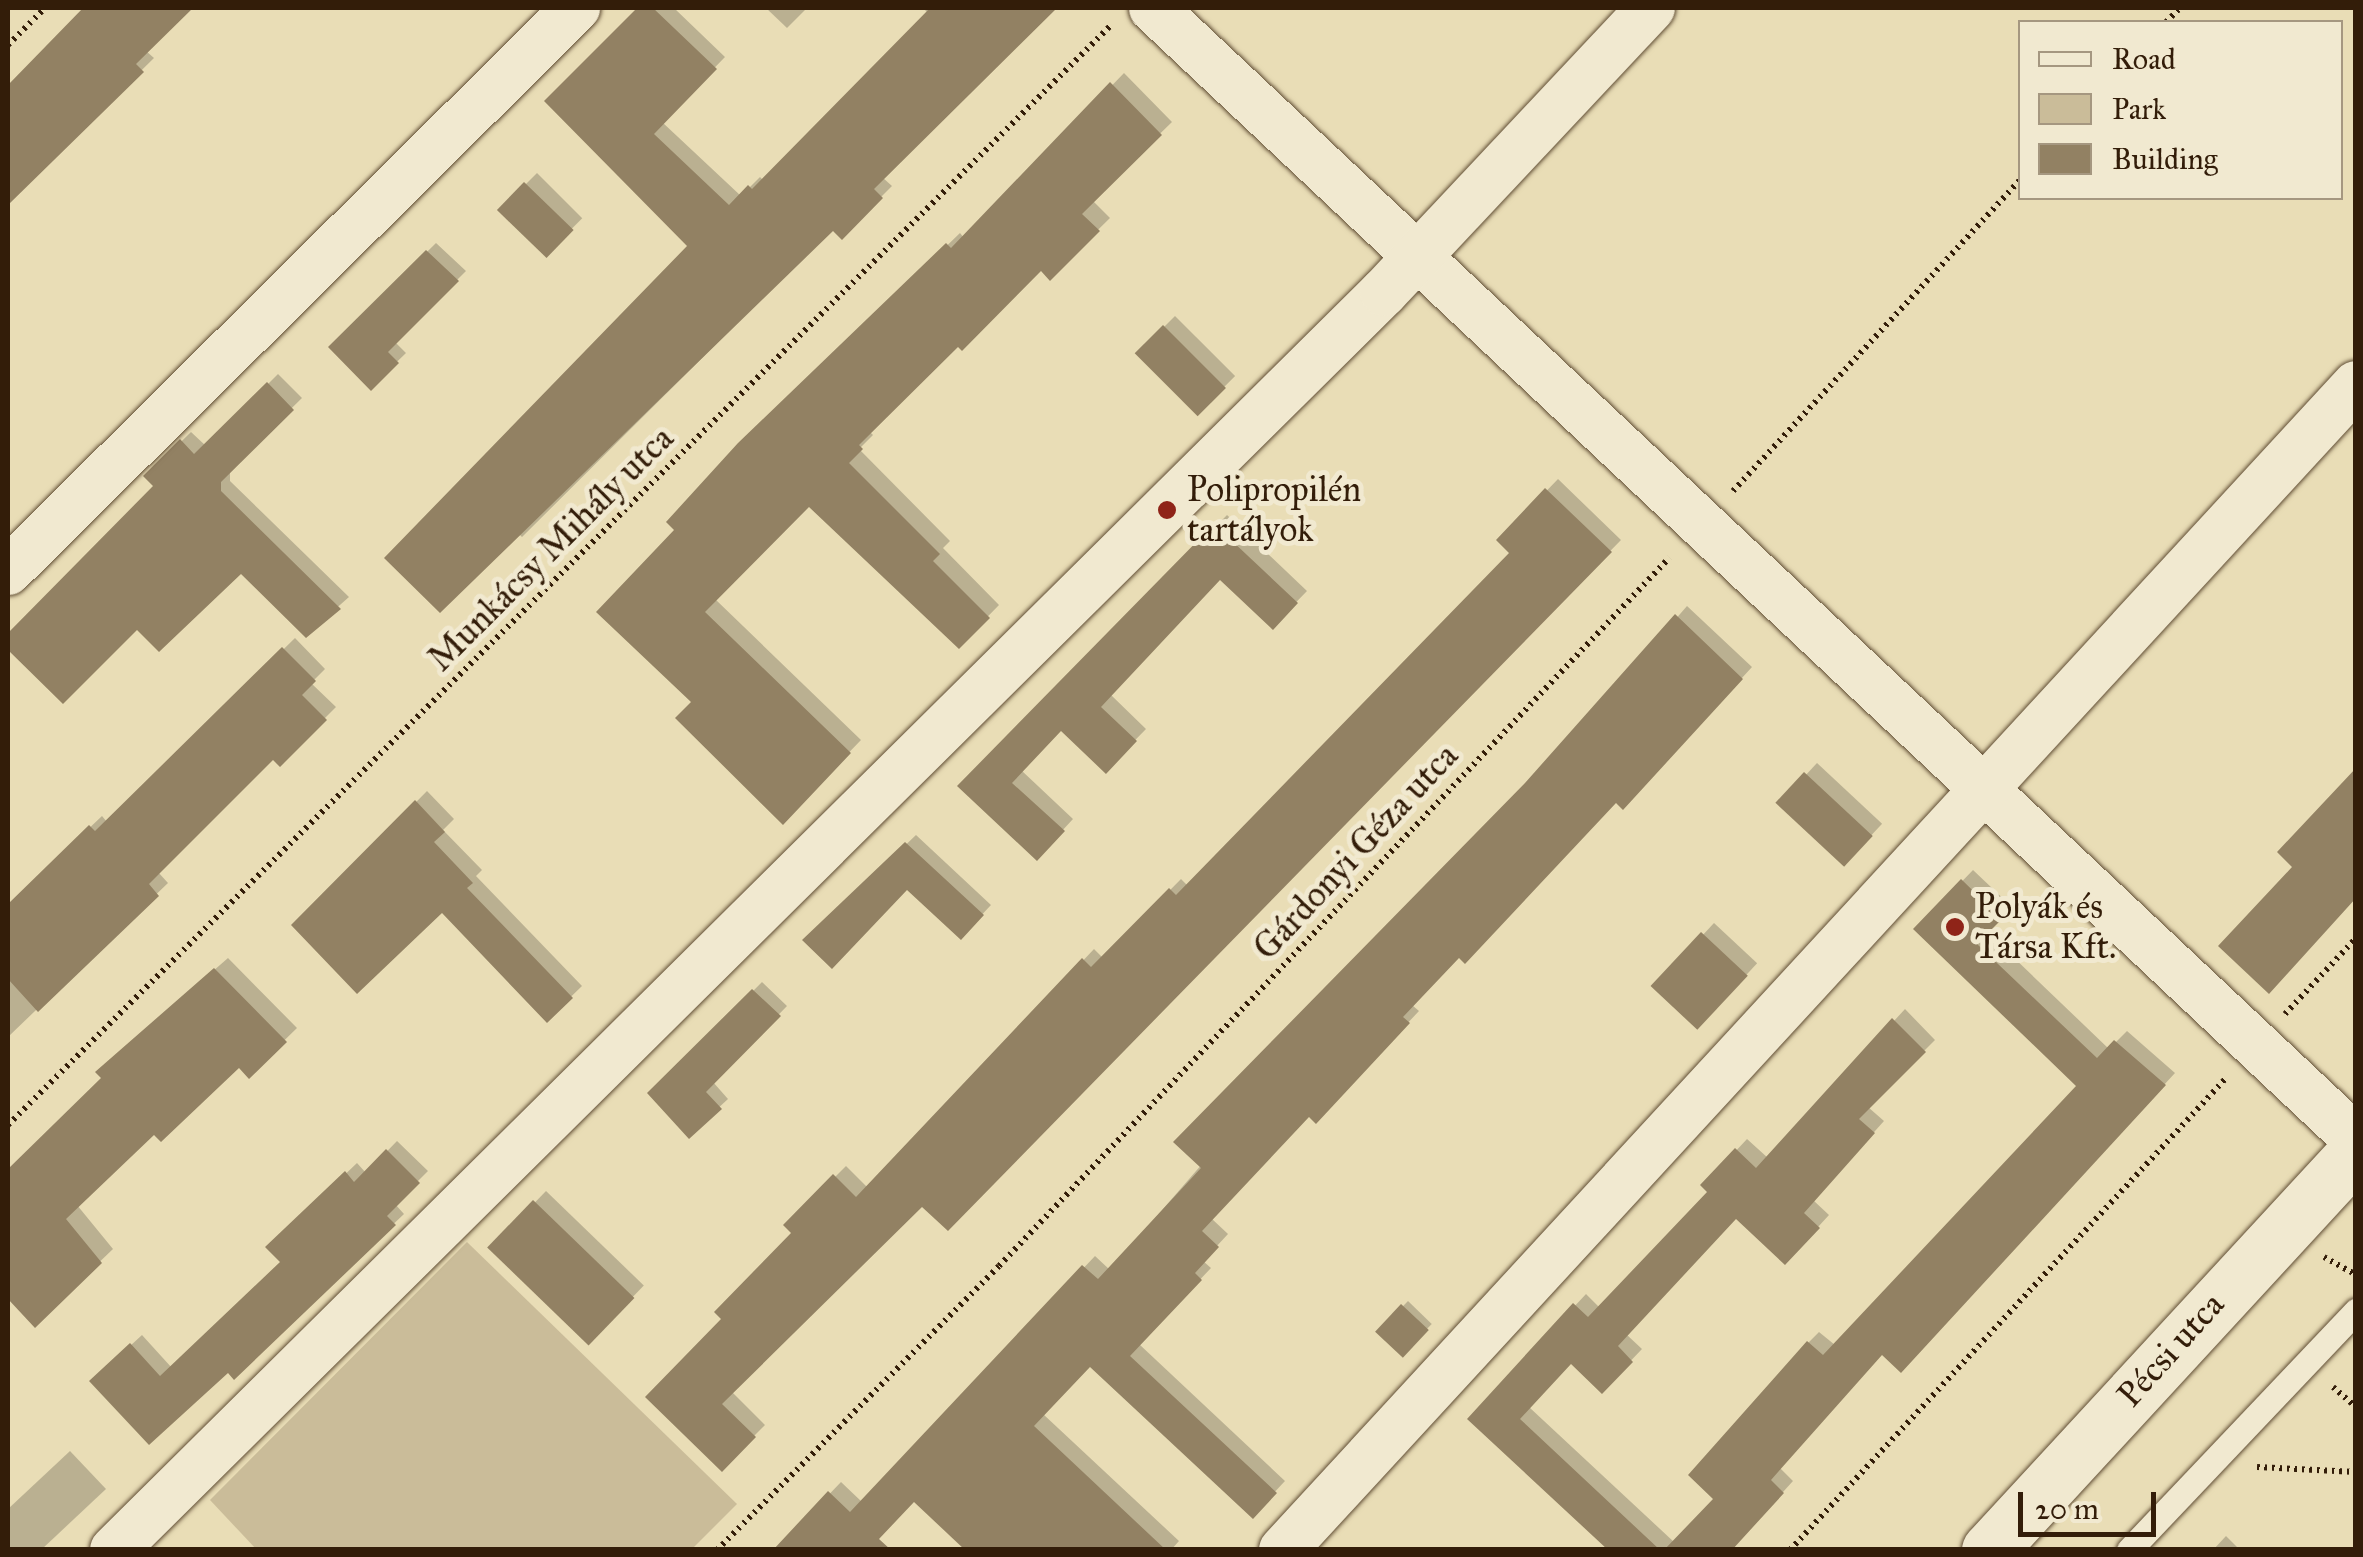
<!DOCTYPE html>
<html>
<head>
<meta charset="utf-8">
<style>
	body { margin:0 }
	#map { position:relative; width:2363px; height:1557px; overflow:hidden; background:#e9ddb6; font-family:"IM FELL Great Primer",serif }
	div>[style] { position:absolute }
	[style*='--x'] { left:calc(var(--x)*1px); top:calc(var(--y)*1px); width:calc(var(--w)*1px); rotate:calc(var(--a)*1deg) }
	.green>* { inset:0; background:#cabc99 }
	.shadow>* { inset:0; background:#0003; transform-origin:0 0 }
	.building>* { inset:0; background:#928163; transform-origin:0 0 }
	.path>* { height:6px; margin-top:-3px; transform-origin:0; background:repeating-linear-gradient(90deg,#331d09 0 2.5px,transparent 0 7.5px) }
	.roads { filter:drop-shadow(0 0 2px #604d34) drop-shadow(0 0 2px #604d34) }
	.lane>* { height:25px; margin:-12.5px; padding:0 12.5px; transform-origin:12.5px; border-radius:12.5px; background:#f1e9d0 }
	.street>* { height:48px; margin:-24px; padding:0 24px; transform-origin:24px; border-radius:24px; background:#f1e9d0 }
	.secondary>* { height:55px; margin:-27.5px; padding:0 27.5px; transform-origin:27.5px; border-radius:27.5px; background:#f1e9d0 }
	.dots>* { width:28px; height:28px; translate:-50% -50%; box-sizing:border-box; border:5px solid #f1e9d0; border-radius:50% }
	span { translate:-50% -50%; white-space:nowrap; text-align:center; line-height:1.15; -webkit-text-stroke:10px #f1e9d0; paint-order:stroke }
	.poi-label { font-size:35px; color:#331d09 }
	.left { translate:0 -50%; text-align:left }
	.street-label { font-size:35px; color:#331d09 }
	.frame { position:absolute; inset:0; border:10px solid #331d09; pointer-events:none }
	.legend { position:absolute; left:2018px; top:20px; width:325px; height:180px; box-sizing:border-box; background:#f1e9d0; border:2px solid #a59780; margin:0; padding:12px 18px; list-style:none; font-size:30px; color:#331d09 }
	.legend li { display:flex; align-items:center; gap:20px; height:50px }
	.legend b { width:50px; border:2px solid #a59780 }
	.scale { position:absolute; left:2018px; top:1492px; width:138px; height:45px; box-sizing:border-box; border:5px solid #331d09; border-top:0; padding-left:12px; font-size:30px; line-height:35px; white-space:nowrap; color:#331d09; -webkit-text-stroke:8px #f1e9d0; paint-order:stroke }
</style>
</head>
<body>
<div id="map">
	<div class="green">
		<i style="clip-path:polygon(467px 1242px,737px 1504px,692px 1549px,256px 1549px,210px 1500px)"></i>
	</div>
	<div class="shadow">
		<i style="clip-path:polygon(89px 8px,189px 8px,146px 51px,154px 58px,8px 202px,8px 87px)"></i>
		<i style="clip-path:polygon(641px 8px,674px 8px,725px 57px,662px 122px,741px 196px,760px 177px,764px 181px,928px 13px,923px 8px,1048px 12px,882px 177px,892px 186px,842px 236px,833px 228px,522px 537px,517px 532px,690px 246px,547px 101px)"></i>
		<i style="clip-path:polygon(766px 8px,807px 8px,787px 28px)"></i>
		<i style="clip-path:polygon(1124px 73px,1172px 122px,1092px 200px,1110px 218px,1050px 277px,1041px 268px,958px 344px,869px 431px,873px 435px,859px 449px,950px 541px,943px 548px,999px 605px,959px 646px,809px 504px,715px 599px,861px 740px,783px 821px,694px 702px,677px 530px,740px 445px,960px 233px,964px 238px)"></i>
		<i style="left:537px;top:173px;width:64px;height:52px;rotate:45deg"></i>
		<i style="clip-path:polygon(436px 243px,466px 271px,395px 342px,406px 353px,371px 387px,331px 347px)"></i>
		<i style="left:1175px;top:316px;width:85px;height:52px;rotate:45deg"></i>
		<i style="clip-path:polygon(278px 374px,302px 398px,230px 469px,230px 481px,349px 597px,306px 635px,241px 570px,137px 626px,62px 700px,8px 647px,8px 637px,156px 486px,146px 476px,191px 432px,206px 446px)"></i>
		<i style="clip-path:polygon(1558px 479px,1621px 540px,948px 1228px,922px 1203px,731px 1391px,765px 1425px,722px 1468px,649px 1397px,724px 1319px,794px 1233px,787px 1225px,846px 1166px,868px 1188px,1094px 949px,1103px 958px,1181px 879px,1188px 886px,1512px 553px,1499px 540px)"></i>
		<i style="clip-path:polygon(1227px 515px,1307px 591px,1273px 626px,1221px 577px,1110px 694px,1146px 729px,1106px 770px,1061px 728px,1021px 770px,1073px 819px,1037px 858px,961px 786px)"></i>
		<i style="clip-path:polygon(1687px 606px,1752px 667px,1634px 796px,1616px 800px,1459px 955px,1412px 1005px,1419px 1011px,1327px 1109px,1309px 1113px,1211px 1218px,1228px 1234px,1203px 1261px,1211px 1268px,1139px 1344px,1285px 1481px,1252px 1516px,1090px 1364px,1043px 1414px,1179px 1541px,1171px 1550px,968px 1550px,914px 1499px,791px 1534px,841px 1482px,862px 1502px,1095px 1256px,1110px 1270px)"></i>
		<i style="clip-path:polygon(295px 638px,325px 669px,311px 683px,336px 707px,280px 763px,273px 756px,158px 872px,168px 883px,8px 1037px,8px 905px,102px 816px,107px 822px)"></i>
		<i style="left:1817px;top:763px;width:89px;height:55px;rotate:43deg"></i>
		<i style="clip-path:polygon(427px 791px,454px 819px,443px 830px,482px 870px,476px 876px,582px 986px,548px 1019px,443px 909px,295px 925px)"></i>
		<i style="clip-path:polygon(916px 835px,991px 905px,961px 937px,908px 887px,806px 940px)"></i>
		<i style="clip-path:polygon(1973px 870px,2011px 906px,1986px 931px,2109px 1049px,2127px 1031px,2175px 1073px,1911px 1359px,1882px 1352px,1780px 1468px,1793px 1481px,1730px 1550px,1611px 1550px,1470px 1418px,1586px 1294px,1600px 1308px,1710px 1192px,1704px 1185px,1747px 1139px,1768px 1158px,1905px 1009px,1935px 1040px,1868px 1107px,1884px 1121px,1813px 1200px,1829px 1215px,1796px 1251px,1736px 1216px,1626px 1334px,1642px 1349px,1602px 1391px,1572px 1361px,1529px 1407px,1674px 1542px,1716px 1499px,1691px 1475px,1809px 1342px,1819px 1332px,1835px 1345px,2080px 1086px,1916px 929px)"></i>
		<i style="left:1714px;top:923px;width:59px;height:87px;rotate:43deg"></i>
		<i style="clip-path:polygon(228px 958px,297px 1028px,249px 1075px,239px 1065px,154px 1131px,77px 1205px,113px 1249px,35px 1324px,8px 1296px,8px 1172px,104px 1078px,111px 1060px)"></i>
		<i style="clip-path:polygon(762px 982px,787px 1006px,713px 1082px,728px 1099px,689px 1135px,651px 1094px)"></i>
		<i style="clip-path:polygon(397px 1141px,428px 1171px,395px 1204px,404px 1214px,234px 1376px,228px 1369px,149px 1442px,92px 1381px,142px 1335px,172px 1368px,283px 1261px,269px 1247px,357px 1163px,366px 1173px)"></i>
		<i style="left:546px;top:1191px;width:136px;height:79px;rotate:44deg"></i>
		<i style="left:1408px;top:1301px;width:33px;height:42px;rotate:44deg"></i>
		<i style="clip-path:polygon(70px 1451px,106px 1489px,41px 1550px,8px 1550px,8px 1509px)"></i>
		<i style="clip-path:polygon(2226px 1536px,2240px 1550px,2213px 1550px)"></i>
	</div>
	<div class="building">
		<i style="clip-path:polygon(83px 8px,193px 8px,136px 64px,144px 72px,8px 205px,8px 85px)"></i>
		<i style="clip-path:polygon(637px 8px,653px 8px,717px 69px,654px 134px,729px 205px,748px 185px,752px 189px,930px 8px,1057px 8px,874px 189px,883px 198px,842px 240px,833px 231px,440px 613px,384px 558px,687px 246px,544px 101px)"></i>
		<i style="clip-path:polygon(1110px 82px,1162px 135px,1082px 214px,1100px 231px,1050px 281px,1041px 271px,962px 351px,958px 347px,859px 445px,863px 449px,849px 463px,940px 554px,933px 561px,990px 618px,959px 649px,809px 507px,705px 612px,851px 753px,783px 825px,675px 718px,691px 702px,596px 612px,674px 530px,666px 522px,738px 443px,946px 243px,951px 248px)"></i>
		<i style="left:524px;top:182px;width:69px;height:39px;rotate:44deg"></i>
		<i style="clip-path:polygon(426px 250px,459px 281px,388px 352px,399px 363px,371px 391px,328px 347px)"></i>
		<i style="left:1163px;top:325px;width:89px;height:40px;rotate:45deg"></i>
		<i style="clip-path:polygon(267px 382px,294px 410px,221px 482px,221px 491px,341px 609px,306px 638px,241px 574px,159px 652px,137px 630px,63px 704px,8px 650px,8px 633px,153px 486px,143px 476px,180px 439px,194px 454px)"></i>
		<i style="clip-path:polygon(1545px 488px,1612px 552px,948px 1231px,922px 1207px,722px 1404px,756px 1437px,722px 1472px,645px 1397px,721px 1319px,714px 1312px,791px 1233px,783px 1225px,833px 1174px,856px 1197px,1082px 958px,1091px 967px,1169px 888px,1176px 895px,1509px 553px,1496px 540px)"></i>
		<i style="clip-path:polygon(1214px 524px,1298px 603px,1273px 630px,1220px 580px,1101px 707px,1137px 741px,1106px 774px,1061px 731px,1012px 783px,1065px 831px,1037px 861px,957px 786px)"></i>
		<i style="clip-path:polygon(1675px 614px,1743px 679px,1623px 810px,1616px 803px,1465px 964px,1459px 958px,1403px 1017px,1410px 1023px,1316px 1124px,1309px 1117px,1202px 1231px,1219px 1247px,1195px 1273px,1202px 1280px,1130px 1356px,1277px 1493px,1253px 1519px,1090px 1367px,1034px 1426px,1166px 1550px,965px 1550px,914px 1502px,879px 1539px,891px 1550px,773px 1550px,828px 1491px,850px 1512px,1082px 1265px,1098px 1279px,1201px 1168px,1173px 1142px,1525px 783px)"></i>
		<i style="clip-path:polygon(282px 647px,316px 681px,302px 695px,327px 720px,280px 767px,273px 760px,149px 884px,159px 896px,38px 1012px,8px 979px,8px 904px,89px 825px,95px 831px)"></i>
		<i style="clip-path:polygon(2356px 768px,2356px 898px,2269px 994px,2218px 946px,2292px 867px,2277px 852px)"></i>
		<i style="left:1804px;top:772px;width:94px;height:42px;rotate:43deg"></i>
		<i style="clip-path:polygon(415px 800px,445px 832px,434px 842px,473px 883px,467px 888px,573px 998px,547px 1023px,442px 913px,357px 994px,291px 925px)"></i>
		<i style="clip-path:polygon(905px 842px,984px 915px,961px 940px,907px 890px,832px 969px,802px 940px)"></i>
		<i style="clip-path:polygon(1961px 879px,2002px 919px,1977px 944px,2097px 1058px,2114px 1040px,2166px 1085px,1901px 1373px,1882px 1355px,1771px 1480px,1784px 1493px,1732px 1550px,1664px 1550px,1713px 1499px,1688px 1475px,1807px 1341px,1823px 1355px,2076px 1086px,1913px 929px)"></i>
		<i style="left:1701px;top:932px;width:64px;height:74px;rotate:43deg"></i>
		<i style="clip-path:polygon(214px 968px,287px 1042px,249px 1079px,239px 1068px,161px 1142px,154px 1135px,66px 1219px,102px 1263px,35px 1328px,8px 1299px,8px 1169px,101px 1078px,95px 1072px)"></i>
		<i style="clip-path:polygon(752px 989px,781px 1016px,706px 1092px,722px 1109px,689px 1139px,647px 1093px)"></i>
		<i style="clip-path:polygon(1892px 1018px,1926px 1052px,1859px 1119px,1875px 1133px,1804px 1213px,1820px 1228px,1785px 1265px,1736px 1219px,1618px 1346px,1633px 1362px,1602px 1394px,1571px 1364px,1520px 1419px,1660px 1550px,1608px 1550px,1467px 1419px,1573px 1303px,1588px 1317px,1707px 1192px,1700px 1185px,1735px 1148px,1756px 1168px)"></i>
		<i style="clip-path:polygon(386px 1149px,420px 1183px,387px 1216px,396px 1225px,234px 1380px,228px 1373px,149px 1445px,89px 1381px,130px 1343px,160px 1376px,280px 1262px,265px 1247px,345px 1171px,354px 1182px)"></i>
		<i style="left:533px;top:1200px;width:141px;height:66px;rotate:44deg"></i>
		<i style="left:1401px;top:1304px;width:38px;height:38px;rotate:43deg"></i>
	</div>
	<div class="path">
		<i style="--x:2166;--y:22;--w:20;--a:-45"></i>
		<i style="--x:8;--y:45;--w:52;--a:-45"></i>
		<i style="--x:1733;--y:491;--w:423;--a:-47.3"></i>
		<i style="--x:2285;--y:1014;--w:104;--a:-46.9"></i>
		<i style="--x:8;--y:1125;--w:1556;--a:-44.92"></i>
		<i style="--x:2324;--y:1257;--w:37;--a:29"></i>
		<i style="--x:2333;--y:1387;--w:30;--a:41"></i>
		<i style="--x:2257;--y:1467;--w:99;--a:2.9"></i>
		<i style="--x:717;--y:1550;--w:400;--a:-45.2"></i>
		<i style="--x:999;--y:1266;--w:975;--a:-46.58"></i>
		<i style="--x:1790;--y:1550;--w:643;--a:-47.27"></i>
	</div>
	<div class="roads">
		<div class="lane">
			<i style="--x:2129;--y:1550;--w:330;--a:-46.5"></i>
		</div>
		<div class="street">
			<i style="--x:1153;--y:8;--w:1651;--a:43.23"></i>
			<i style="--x:8;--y:571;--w:800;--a:-44.75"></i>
			<i style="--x:114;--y:1550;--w:1788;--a:-44.73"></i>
			<i style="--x:1384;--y:292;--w:390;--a:-46.8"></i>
			<i style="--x:1283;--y:1550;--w:1584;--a:-47.35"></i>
		</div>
		<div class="secondary">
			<i style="--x:1989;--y:1550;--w:541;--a:-47.32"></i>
		</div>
	</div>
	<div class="dots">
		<i style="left:1167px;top:510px;background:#8f2418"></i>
		<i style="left:1955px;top:927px;background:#8f2418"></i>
	</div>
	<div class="poi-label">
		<span class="left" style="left:1187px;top:510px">Polipropilén<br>tartályok</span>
		<span class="left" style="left:1975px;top:927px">Polyák és<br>Társa Kft.</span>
	</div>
	<div class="street-label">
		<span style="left:551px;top:549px;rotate:-45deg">Munkácsy Mihály utca</span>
		<span style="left:1356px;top:852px;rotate:-47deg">Gárdonyi Géza utca</span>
		<span style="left:2171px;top:1350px;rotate:-48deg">Pécsi utca</span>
	</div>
	<div class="frame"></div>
	<ul class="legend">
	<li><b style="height:12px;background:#f1e9d0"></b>Road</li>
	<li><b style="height:28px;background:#cabc99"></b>Park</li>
	<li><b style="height:28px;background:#928163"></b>Building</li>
	</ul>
	<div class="scale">20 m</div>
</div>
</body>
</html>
